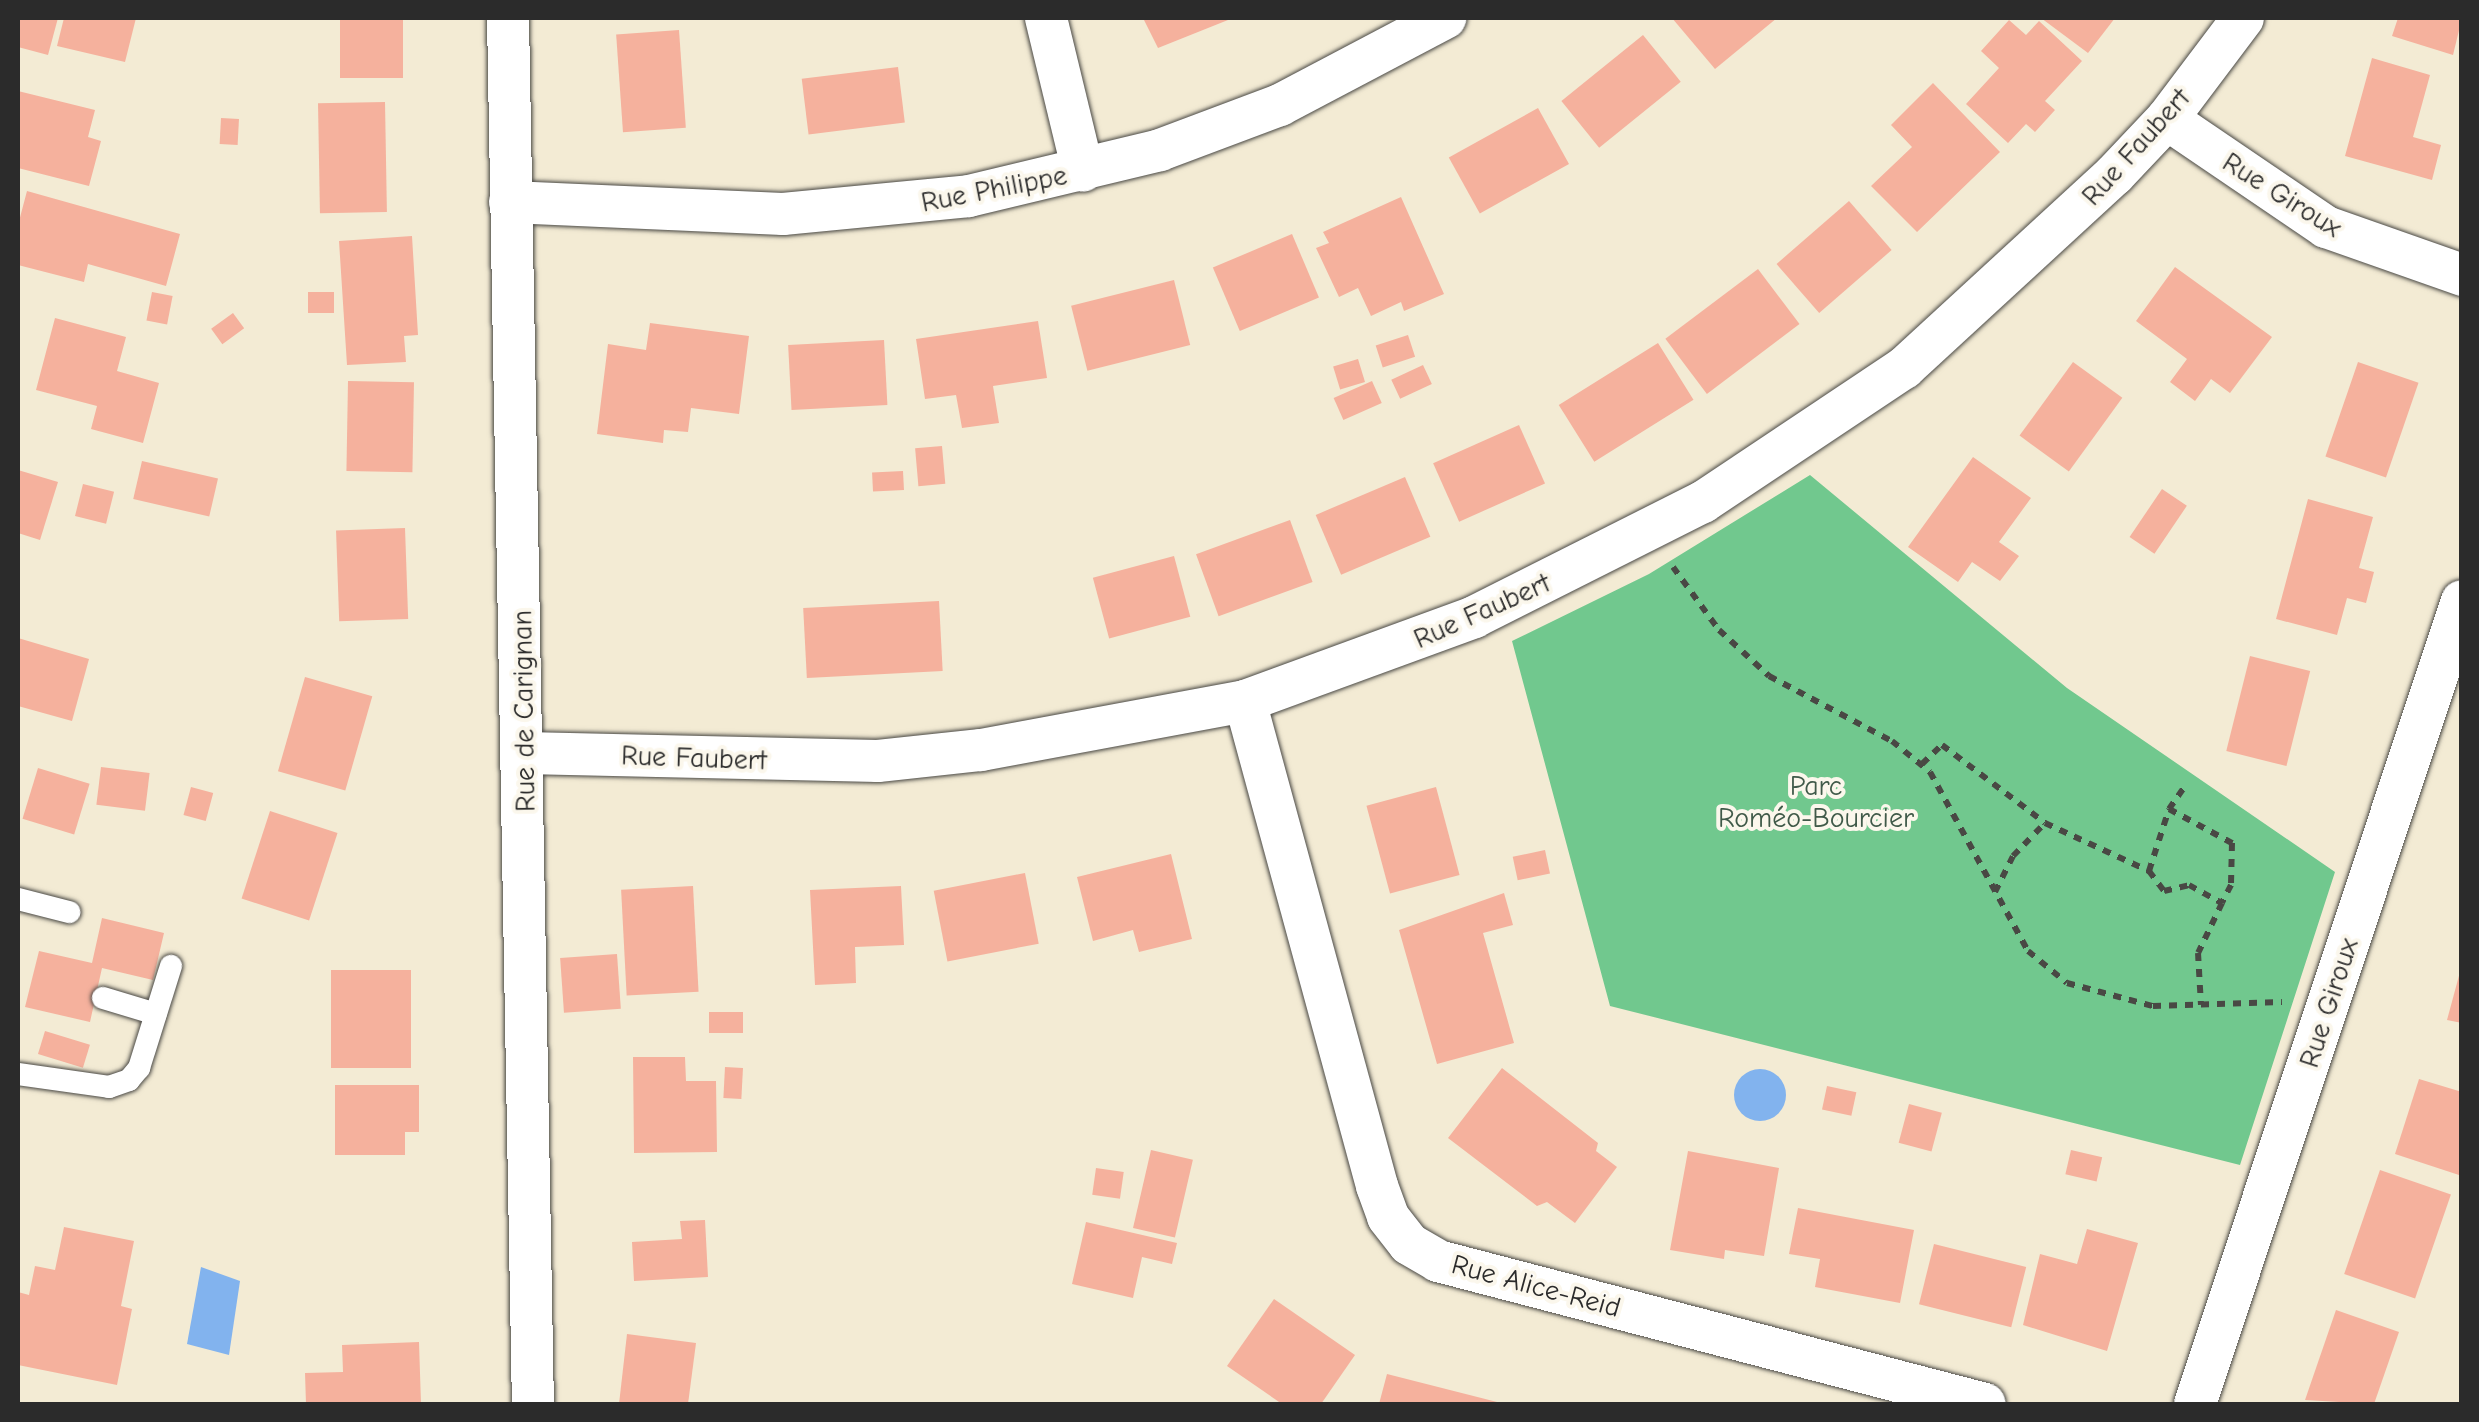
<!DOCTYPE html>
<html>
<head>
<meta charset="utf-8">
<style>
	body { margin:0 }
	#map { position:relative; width:2479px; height:1422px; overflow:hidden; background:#f3ebd4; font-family:"Comic Neue",sans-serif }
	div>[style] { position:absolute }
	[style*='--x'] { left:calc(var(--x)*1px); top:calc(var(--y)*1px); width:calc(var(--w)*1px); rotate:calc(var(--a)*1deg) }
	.green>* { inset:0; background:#71c88e }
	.water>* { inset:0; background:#82b3ee }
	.round { border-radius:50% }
	.building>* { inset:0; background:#f5b19d; transform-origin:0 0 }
	.path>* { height:6px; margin-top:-3px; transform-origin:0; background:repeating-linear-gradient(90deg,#494844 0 8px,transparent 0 16px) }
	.roads { filter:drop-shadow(0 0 2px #494844) drop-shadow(0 0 2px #494844) }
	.service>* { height:22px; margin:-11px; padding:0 11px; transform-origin:11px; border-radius:11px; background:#fff }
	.minor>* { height:42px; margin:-21px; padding:0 21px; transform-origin:21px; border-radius:21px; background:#fff }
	span { translate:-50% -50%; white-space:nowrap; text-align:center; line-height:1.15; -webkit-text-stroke:8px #fbf7ec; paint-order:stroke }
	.street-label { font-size:28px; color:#2b2b2b }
	.park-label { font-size:28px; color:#405a49 }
	.frame { position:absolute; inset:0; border:20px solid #2b2b2b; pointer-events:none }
</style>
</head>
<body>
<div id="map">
	<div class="green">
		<i style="clip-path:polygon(1810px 475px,2067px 688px,2335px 872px,2240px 1165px,1610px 1006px,1512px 641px,1649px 574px)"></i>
	</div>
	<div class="water">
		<i class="round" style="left:1734px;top:1069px;width:52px;height:52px"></i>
		<i style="clip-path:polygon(201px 1267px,240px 1281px,229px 1355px,187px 1344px)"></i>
	</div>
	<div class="building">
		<i style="clip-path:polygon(18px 18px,58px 18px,48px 55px,18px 47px)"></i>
		<i style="clip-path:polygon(64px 18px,136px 18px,125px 62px,57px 46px)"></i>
		<i style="left:340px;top:18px;width:63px;height:60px"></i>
		<i style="clip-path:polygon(1143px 18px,1233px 18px,1158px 48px)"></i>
		<i style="clip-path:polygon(1672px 18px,1777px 18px,1715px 69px)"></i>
		<i style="clip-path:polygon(2041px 18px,2115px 18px,2088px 53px)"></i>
		<i style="clip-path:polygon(2398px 18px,2462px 18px,2453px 55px,2392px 36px)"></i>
		<i style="clip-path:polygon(2009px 20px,2026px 35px,2039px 21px,2082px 61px,2045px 101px,2055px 110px,2035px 132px,2026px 124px,2008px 143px,1966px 104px,1999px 68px,1981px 51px)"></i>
		<i style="left:679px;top:30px;width:98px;height:63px;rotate:86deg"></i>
		<i style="left:1643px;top:35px;width:60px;height:105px;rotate:51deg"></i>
		<i style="clip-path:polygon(2372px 58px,2430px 75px,2413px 137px,2441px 145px,2432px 180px,2345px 156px)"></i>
		<i style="left:898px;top:67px;width:56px;height:97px;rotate:83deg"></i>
		<i style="clip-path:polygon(1933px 83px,2000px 152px,1917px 232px,1871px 186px,1912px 147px,1891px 125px)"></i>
		<i style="clip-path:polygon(18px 91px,95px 110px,88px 137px,101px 141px,89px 186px,18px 168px)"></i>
		<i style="left:385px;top:102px;width:110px;height:67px;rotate:89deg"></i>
		<i style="left:1538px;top:108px;width:64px;height:102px;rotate:61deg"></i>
		<i style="left:221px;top:118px;width:18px;height:26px;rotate:3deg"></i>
		<i style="clip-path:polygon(27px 191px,180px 234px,166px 286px,88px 264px,84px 282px,18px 265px,18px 225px)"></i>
		<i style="clip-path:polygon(1401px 197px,1444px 294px,1404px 311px,1401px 302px,1371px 316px,1358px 288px,1339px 297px,1316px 248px,1329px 243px,1323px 232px)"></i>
		<i style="left:1849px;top:201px;width:65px;height:96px;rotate:49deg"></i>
		<i style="left:1292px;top:234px;width:69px;height:86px;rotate:67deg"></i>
		<i style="clip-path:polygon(412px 236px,418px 335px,404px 336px,406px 362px,347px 365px,339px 241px)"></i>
		<i style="clip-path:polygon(2175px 267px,2272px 337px,2230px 393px,2211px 379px,2195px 401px,2170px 382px,2187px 359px,2136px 321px)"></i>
		<i style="left:1758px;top:269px;width:69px;height:116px;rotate:53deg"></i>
		<i style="left:1174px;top:280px;width:67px;height:106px;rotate:76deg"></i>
		<i style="left:152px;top:292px;width:21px;height:29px;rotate:11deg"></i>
		<i style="left:308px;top:292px;width:26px;height:21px"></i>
		<i style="left:233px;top:313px;width:19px;height:27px;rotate:54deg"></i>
		<i style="clip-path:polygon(55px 318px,126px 337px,117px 371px,159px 383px,143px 443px,91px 429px,97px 406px,36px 390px)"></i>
		<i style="clip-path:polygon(1038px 321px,1047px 378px,993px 386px,999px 423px,962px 428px,956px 395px,925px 399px,916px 339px)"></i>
		<i style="clip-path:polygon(650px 323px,749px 336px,739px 414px,691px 408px,688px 432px,664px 430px,663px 443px,597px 434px,608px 344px,646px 350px)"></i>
		<i style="left:1408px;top:335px;width:23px;height:34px;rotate:72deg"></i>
		<i style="left:884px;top:340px;width:65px;height:96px;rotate:87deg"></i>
		<i style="left:1658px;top:343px;width:67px;height:117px;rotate:58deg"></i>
		<i style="left:1358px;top:359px;width:24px;height:26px;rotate:73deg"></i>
		<i style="left:2073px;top:362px;width:61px;height:91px;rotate:36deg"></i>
		<i style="left:2358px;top:362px;width:64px;height:100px;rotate:19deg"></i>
		<i style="left:1423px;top:365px;width:21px;height:35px;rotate:65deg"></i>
		<i style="left:348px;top:381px;width:66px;height:90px;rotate:1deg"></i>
		<i style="left:1372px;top:381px;width:24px;height:42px;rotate:66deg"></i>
		<i style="left:1519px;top:425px;width:64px;height:94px;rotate:66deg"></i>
		<i style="left:942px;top:446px;width:38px;height:27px;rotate:85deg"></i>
		<i style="clip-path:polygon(1973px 457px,2031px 498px,1999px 542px,2019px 556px,2000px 581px,1972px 562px,1958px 582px,1908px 547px)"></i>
		<i style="left:142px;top:461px;width:78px;height:39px;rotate:13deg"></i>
		<i style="clip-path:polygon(18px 470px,58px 482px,40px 540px,18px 533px)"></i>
		<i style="left:903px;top:471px;width:19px;height:31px;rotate:87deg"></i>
		<i style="left:1405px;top:477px;width:65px;height:97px;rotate:67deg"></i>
		<i style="left:83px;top:484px;width:32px;height:33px;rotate:14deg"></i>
		<i style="left:2162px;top:489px;width:30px;height:58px;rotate:34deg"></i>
		<i style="clip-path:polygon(2308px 499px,2373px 517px,2359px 568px,2374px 572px,2366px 603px,2347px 598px,2337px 635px,2276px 619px)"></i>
		<i style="left:1290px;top:520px;width:66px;height:100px;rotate:70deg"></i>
		<i style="left:405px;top:528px;width:91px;height:69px;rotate:88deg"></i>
		<i style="left:1174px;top:556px;width:63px;height:84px;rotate:75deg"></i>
		<i style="left:939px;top:601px;width:70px;height:136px;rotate:87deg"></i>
		<i style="clip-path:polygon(18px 638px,89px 659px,72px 721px,18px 706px)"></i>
		<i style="left:2250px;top:656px;width:62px;height:98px;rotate:14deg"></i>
		<i style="left:305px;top:677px;width:70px;height:98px;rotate:16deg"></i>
		<i style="left:101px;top:767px;width:49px;height:38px;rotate:7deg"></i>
		<i style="left:38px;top:768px;width:54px;height:53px;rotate:17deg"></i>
		<i style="left:191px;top:787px;width:23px;height:29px;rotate:15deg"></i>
		<i style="left:1436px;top:787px;width:91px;height:72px;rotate:75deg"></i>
		<i style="left:270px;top:811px;width:71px;height:92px;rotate:18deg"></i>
		<i style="left:1545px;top:850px;width:24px;height:33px;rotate:78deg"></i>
		<i style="clip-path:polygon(1171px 854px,1192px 939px,1139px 952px,1133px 930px,1093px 941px,1077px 877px)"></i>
		<i style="left:1025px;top:873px;width:72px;height:93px;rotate:79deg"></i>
		<i style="left:693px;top:886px;width:106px;height:72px;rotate:87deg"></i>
		<i style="clip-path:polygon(901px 886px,904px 945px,855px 947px,856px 983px,815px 985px,810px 890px)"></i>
		<i style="clip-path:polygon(1504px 893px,1513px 925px,1483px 933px,1514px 1043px,1437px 1064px,1399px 930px)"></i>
		<i style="clip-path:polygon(102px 918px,164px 933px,153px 980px,102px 968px,90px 1022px,25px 1007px,39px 951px,92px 963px)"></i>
		<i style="left:617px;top:954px;width:55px;height:57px;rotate:86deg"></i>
		<i style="left:331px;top:970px;width:80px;height:98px"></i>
		<i style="clip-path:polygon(2460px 972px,2462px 972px,2462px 1023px,2447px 1020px)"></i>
		<i style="left:709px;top:1012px;width:34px;height:21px"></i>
		<i style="left:45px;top:1031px;width:47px;height:24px;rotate:17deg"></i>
		<i style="clip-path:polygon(633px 1057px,685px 1057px,686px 1081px,716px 1081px,717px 1152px,634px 1153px)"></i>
		<i style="left:725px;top:1067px;width:18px;height:31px;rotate:3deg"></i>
		<i style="clip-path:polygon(1502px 1068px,1598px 1143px,1596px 1151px,1617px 1167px,1575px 1223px,1547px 1202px,1537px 1206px,1448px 1138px)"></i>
		<i style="clip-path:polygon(2419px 1079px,2462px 1092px,2459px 1175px,2395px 1154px)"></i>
		<i style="clip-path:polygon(335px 1085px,419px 1085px,419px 1132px,405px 1132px,405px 1155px,335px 1155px)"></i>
		<i style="left:1827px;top:1086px;width:30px;height:24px;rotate:12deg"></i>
		<i style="left:1909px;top:1104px;width:34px;height:40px;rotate:15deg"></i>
		<i style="left:1151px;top:1150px;width:43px;height:80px;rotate:13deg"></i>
		<i style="left:2071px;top:1150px;width:32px;height:25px;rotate:13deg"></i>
		<i style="clip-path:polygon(1688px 1151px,1779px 1168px,1764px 1256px,1725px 1250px,1724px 1259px,1670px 1250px)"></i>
		<i style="left:1096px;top:1168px;width:28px;height:27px;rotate:8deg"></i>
		<i style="left:2380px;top:1170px;width:75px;height:110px;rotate:19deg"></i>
		<i style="clip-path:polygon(1798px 1208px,1914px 1230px,1900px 1303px,1815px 1287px,1820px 1259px,1789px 1254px)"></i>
		<i style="clip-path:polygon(705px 1220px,708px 1277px,634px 1281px,632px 1242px,682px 1239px,680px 1221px)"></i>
		<i style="clip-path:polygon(1086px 1222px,1177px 1243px,1172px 1264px,1142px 1257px,1133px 1298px,1072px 1284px)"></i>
		<i style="clip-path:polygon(64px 1227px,134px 1241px,121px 1306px,132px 1309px,117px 1385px,18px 1365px,18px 1292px,29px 1295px,35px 1266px,55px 1270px)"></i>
		<i style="clip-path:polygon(2087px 1229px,2138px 1243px,2107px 1351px,2023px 1325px,2040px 1254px,2077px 1264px)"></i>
		<i style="left:1934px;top:1244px;width:95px;height:62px;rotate:14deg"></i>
		<i style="clip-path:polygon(1274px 1299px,1355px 1355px,1321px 1404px,1282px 1404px,1227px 1366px)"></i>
		<i style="clip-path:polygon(2336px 1310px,2399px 1332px,2374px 1404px,2305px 1400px)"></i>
		<i style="clip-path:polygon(627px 1334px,696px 1343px,688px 1404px,619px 1404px)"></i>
		<i style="clip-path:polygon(419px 1342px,421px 1404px,306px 1404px,305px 1373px,343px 1372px,342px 1345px)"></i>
		<i style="clip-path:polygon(1387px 1374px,1501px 1403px,1501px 1404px,1379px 1404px)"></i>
	</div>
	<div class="path">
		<i style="--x:1673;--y:567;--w:78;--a:53.9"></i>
		<i style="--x:1719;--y:630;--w:68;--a:42.6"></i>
		<i style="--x:1769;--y:676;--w:139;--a:27.9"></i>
		<i style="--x:1892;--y:741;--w:49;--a:39.2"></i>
		<i style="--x:1930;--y:772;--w:204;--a:61.3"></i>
		<i style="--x:2028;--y:951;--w:50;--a:39.4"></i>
		<i style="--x:2067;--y:983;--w:89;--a:15"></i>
		<i style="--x:2153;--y:1006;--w:129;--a:-1.8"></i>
		<i style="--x:1922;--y:764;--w:28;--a:-44"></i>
		<i style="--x:1942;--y:745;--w:129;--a:37.1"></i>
		<i style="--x:2045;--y:823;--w:115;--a:24.8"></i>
		<i style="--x:2149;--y:871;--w:25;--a:53"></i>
		<i style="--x:2164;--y:891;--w:26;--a:-13"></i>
		<i style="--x:2189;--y:885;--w:38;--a:29"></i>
		<i style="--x:2222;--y:903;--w:55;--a:115.6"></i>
		<i style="--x:2198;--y:953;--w:52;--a:86.7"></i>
		<i style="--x:2169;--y:809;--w:72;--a:28.4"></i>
		<i style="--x:2232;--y:843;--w:42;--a:91.4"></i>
		<i style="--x:2231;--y:885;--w:20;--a:117"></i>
		<i style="--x:2149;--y:871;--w:65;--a:-72.1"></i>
		<i style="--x:2169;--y:809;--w:28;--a:-55"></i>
		<i style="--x:1995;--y:892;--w:40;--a:-63.4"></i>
		<i style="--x:2013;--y:856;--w:46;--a:-45.9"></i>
	</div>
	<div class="roads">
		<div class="service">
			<i style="--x:18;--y:899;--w:53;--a:14.3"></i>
			<i style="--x:103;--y:998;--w:55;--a:16.8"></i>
			<i style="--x:18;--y:1074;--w:92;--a:8.1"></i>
			<i style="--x:109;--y:1087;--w:21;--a:-19"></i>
			<i style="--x:129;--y:1080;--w:16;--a:-50"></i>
			<i style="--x:139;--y:1068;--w:107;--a:-72.6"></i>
		</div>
		<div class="minor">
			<i style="--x:508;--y:18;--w:1386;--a:88.97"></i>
			<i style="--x:1046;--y:18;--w:157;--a:76.4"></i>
			<i style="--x:2167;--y:119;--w:192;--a:34.2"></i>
			<i style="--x:2326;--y:227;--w:144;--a:19.4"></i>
			<i style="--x:510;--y:202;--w:273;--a:2.5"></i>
			<i style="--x:783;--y:214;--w:187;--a:-5.5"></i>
			<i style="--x:969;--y:196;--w:196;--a:-13.5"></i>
			<i style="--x:1160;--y:150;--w:128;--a:-20.6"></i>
			<i style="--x:1280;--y:105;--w:187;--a:-27.8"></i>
			<i style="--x:1245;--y:701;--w:503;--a:74.77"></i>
			<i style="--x:1377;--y:1186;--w:33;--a:70"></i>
			<i style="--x:1388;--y:1217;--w:34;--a:52"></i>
			<i style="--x:1409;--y:1244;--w:34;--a:30"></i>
			<i style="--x:1438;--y:1261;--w:565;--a:14.65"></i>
			<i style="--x:525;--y:753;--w:353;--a:1.3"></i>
			<i style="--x:878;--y:761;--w:104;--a:-6.1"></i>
			<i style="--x:981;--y:750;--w:269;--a:-10.5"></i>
			<i style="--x:1245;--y:701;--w:244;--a:-20.1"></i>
			<i style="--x:1474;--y:617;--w:256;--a:-26.7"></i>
			<i style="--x:1703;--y:502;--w:242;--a:-33.7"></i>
			<i style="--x:1904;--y:368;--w:285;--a:-42.6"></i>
			<i style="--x:2114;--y:175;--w:77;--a:-46.6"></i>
			<i style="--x:2167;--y:119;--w:126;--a:-53"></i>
			<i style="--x:2195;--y:1404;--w:846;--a:-71.61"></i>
		</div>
	</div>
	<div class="street-label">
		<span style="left:2136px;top:147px;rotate:-48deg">Rue Faubert</span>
		<span style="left:994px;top:189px;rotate:-11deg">Rue Philippe</span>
		<span style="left:2282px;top:195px;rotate:32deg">Rue Giroux</span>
		<span style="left:1482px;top:611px;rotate:-24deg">Rue Faubert</span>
		<span style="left:524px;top:711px;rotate:-91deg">Rue de Carignan</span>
		<span style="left:694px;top:758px;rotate:2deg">Rue Faubert</span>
		<span style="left:2329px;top:1003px;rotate:-72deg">Rue Giroux</span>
		<span style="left:1536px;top:1286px;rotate:15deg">Rue Alice-Reid</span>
	</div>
	<div class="park-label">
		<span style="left:1816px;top:802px">Parc<br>Roméo-Bourcier</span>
	</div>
	<div class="frame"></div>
</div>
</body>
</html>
